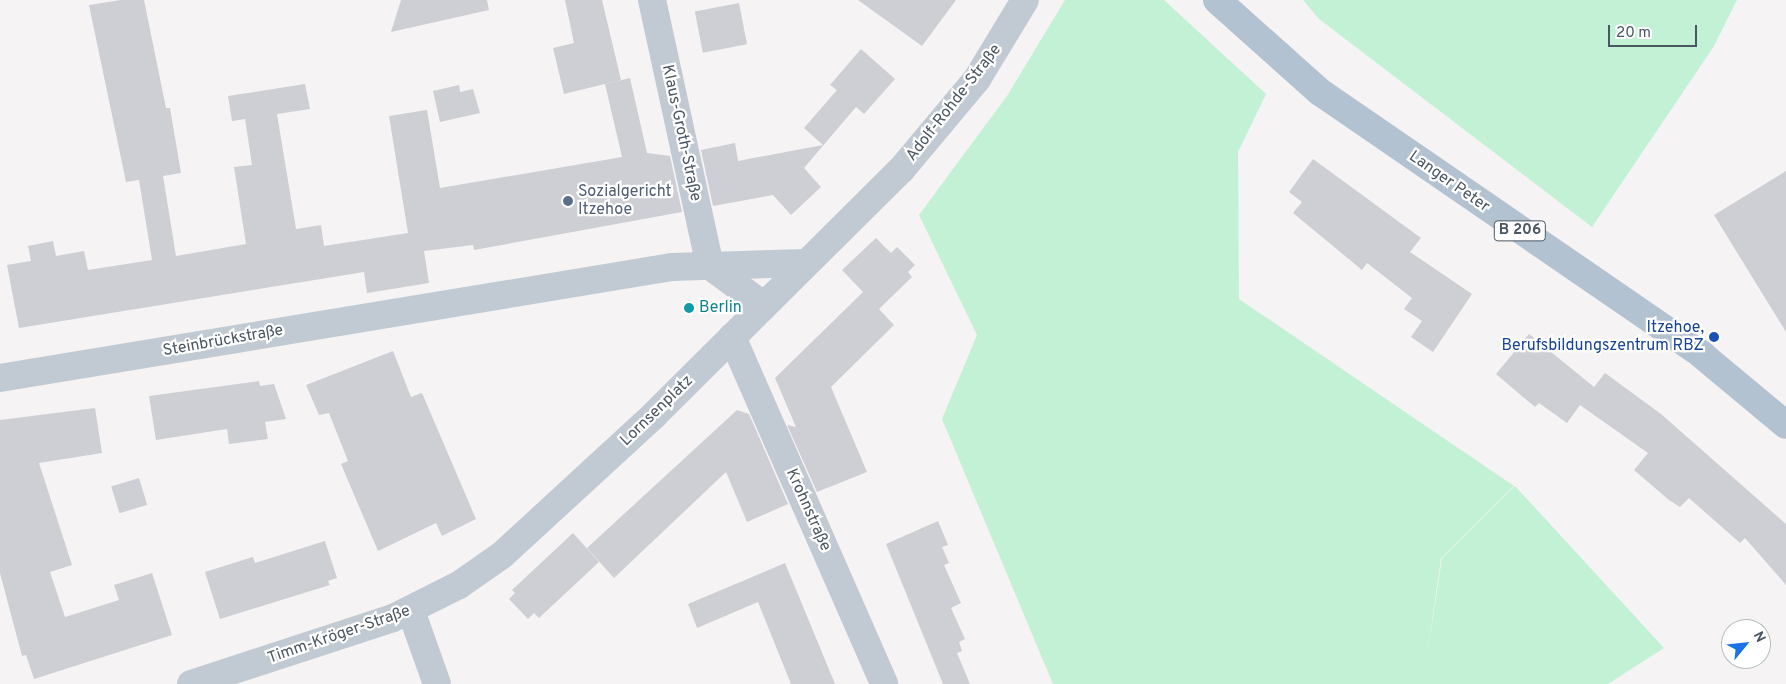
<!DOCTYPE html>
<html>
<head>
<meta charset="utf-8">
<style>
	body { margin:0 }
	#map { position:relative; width:1786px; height:684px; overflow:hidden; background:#f5f3f3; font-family:Overpass,sans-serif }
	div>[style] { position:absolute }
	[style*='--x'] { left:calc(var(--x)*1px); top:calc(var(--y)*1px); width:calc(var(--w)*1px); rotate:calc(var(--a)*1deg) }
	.green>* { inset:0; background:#c3f1d5 }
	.building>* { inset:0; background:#cdcfd5; transform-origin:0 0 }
	.street>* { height:28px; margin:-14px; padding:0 14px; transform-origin:14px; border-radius:14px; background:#c1cad2 }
	.primary>* { height:28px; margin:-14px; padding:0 14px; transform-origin:14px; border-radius:14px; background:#b3c2d1 }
	.dots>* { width:14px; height:14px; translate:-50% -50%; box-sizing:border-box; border:2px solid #fff; border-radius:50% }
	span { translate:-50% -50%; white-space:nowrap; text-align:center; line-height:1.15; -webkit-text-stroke:4.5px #fff; paint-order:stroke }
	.shield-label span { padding:1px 4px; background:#fff; border:1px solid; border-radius:4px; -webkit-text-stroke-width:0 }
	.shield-label { font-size:15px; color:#4a5661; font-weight:700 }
	.street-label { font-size:16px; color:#4a5661 }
	.service-label { font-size:16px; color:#4e5e75 }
	.left { translate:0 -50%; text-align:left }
	.culture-label { font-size:16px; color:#0d838f }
	.transit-label { font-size:16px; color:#164399 }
	.right { translate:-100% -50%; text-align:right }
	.north { position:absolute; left:1721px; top:619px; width:50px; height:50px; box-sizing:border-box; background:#fff; border:1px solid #b7bbc0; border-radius:50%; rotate:62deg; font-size:14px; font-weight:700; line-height:20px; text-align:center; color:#4a5661 }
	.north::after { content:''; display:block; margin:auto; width:18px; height:22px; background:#1a73e8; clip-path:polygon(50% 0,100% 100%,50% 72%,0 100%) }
	.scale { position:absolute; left:1608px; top:25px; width:89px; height:22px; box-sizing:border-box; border:2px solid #4a5661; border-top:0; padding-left:6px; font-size:15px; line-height:18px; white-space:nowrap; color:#4a5661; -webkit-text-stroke:4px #fff; paint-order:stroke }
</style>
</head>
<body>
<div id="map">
	<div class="green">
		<i style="clip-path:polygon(1065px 0,1164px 0,1266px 94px,1238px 152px,1239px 299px,1514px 486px,1441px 558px,1426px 663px,1442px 558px,1515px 486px,1664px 648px,1608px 684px,1053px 684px,942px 419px,977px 335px,919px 215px,1007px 96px)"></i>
		<i style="clip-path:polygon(1303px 0,1737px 0,1714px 46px,1592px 227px,1319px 19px)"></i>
	</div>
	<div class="building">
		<i style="clip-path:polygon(121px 0,144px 0,166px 108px,170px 108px,181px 173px,163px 176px,176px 256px,246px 244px,234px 167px,252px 165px,245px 119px,232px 121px,228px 96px,305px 84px,310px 109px,277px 114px,296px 229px,321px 225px,324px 246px,408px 233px,389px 116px,427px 110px,440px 188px,622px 157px,605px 84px,630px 78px,647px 153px,670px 156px,682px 212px,474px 250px,473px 245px,424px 251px,429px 283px,367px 293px,364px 272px,19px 328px,7px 265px,31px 261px,28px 246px,53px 241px,56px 256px,84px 251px,88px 270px,152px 260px,139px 180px,126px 182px,89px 5px)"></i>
		<i style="clip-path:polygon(401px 0,487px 0,489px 10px,391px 32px)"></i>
		<i style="clip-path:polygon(565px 0,602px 0,621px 80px,564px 94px,553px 48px,574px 43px)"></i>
		<i style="clip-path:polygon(858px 0,956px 0,922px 46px)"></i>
		<i style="left:739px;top:3px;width:42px;height:45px;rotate:79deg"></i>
		<i style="clip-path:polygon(861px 49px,895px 79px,864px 114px,856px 107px,804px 168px,821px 187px,791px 215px,773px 195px,713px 206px,701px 150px,735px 143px,738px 161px,823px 145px,804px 128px,837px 90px,830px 85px)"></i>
		<i style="clip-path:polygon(459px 85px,460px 92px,473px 89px,480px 113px,440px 122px,433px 91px)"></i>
		<i style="clip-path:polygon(1313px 159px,1421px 238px,1410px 252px,1472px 294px,1433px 352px,1411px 337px,1422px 321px,1404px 309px,1412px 298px,1367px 263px,1362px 270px,1293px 213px,1302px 202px,1289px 192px)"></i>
		<i style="clip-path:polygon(1786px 171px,1786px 332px,1714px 215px)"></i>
		<i style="clip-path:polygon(876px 238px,891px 253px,897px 247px,915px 265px,908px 272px,912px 277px,879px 309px,894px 325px,831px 387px,867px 472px,817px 492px,787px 425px,796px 427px,775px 378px,863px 292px,842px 270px)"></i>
		<i style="clip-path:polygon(1529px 334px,1594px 387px,1605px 373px,1661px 414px,1786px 524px,1786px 585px,1745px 538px,1740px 543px,1689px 498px,1680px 507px,1669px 500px,1634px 470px,1648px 453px,1580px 405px,1567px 423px,1539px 403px,1535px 407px,1496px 374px)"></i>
		<i style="clip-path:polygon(393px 351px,411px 397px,422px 393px,476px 519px,442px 536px,436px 523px,378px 551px,341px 464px,348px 461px,329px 413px,319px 415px,306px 385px)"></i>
		<i style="clip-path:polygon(259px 381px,260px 386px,274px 384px,286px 419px,265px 422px,268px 439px,229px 444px,227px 429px,156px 440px,149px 396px)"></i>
		<i style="clip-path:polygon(95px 408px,102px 453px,39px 463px,72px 565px,50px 572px,65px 617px,119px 600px,114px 585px,152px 573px,172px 635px,34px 679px,26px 655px,22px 656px,0 573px,0 420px)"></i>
		<i style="clip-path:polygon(737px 410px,749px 414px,788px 504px,747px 522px,726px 472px,614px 578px,587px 548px)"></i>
		<i style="left:139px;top:478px;width:28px;height:29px;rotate:73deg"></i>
		<i style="clip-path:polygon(938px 521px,948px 545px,942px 547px,949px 563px,944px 565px,961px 603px,951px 608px,965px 639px,959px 642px,962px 651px,957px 653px,970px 684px,943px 684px,886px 544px)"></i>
		<i style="clip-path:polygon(573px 533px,599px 562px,539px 618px,534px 613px,528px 619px,509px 599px,515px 593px,512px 590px)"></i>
		<i style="clip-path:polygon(325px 541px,337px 578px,328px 581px,330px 585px,220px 619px,205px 572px,253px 557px,255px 563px)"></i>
		<i style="clip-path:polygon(785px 563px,802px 604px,835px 684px,791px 684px,758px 602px,697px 628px,688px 604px)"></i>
	</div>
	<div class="street">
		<i style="--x:652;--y:0;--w:272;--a:77.7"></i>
		<i style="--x:710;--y:266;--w:96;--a:-1.8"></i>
		<i style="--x:732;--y:337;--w:379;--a:66.3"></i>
		<i style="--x:0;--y:378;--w:681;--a:-9.38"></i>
		<i style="--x:672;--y:267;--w:38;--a:-2"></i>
		<i style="--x:710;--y:266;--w:66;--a:36.3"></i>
		<i style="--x:411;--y:611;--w:77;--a:70.4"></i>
		<i style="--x:191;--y:684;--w:213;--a:-18.1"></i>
		<i style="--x:393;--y:618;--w:74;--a:-26.6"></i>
		<i style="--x:459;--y:585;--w:52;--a:-34.9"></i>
		<i style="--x:502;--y:555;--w:207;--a:-42.6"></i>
		<i style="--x:654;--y:415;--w:348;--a:-44.8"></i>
		<i style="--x:901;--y:170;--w:119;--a:-50.1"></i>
		<i style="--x:977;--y:79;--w:92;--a:-58.7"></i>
	</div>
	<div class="primary">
		<i style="--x:1217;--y:0;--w:138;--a:41.8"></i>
		<i style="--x:1320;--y:92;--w:464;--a:34.5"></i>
		<i style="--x:1702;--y:355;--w:109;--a:39.8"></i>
	</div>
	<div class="dots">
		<i style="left:568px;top:201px;background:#5c6f8a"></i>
		<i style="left:689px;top:308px;background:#0f9aa8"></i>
		<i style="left:1714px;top:337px;background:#1a4fb4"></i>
	</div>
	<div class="shield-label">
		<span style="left:1520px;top:231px">B 206</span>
	</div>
	<div class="street-label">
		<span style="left:954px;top:103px;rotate:-52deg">Adolf-Rohde-Straße</span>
		<span style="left:681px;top:133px;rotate:78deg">Klaus-Groth-Straße</span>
		<span style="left:1449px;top:182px;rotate:35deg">Langer Peter</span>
		<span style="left:223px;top:341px;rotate:-10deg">Steinbrückstraße</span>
		<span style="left:657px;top:411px;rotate:-44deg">Lornsenplatz</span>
		<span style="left:808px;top:510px;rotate:66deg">Krohnstraße</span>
		<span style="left:339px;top:635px;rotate:-19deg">Timm-Kröger-Straße</span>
	</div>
	<div class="service-label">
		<span class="left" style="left:578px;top:201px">Sozialgericht<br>Itzehoe</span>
	</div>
	<div class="culture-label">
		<span class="left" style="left:699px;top:308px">Berlin</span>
	</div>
	<div class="transit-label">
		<span class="right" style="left:1704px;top:337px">Itzehoe,<br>Berufsbildungszentrum RBZ</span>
	</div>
	<div class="north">N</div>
	<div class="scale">20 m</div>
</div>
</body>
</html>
